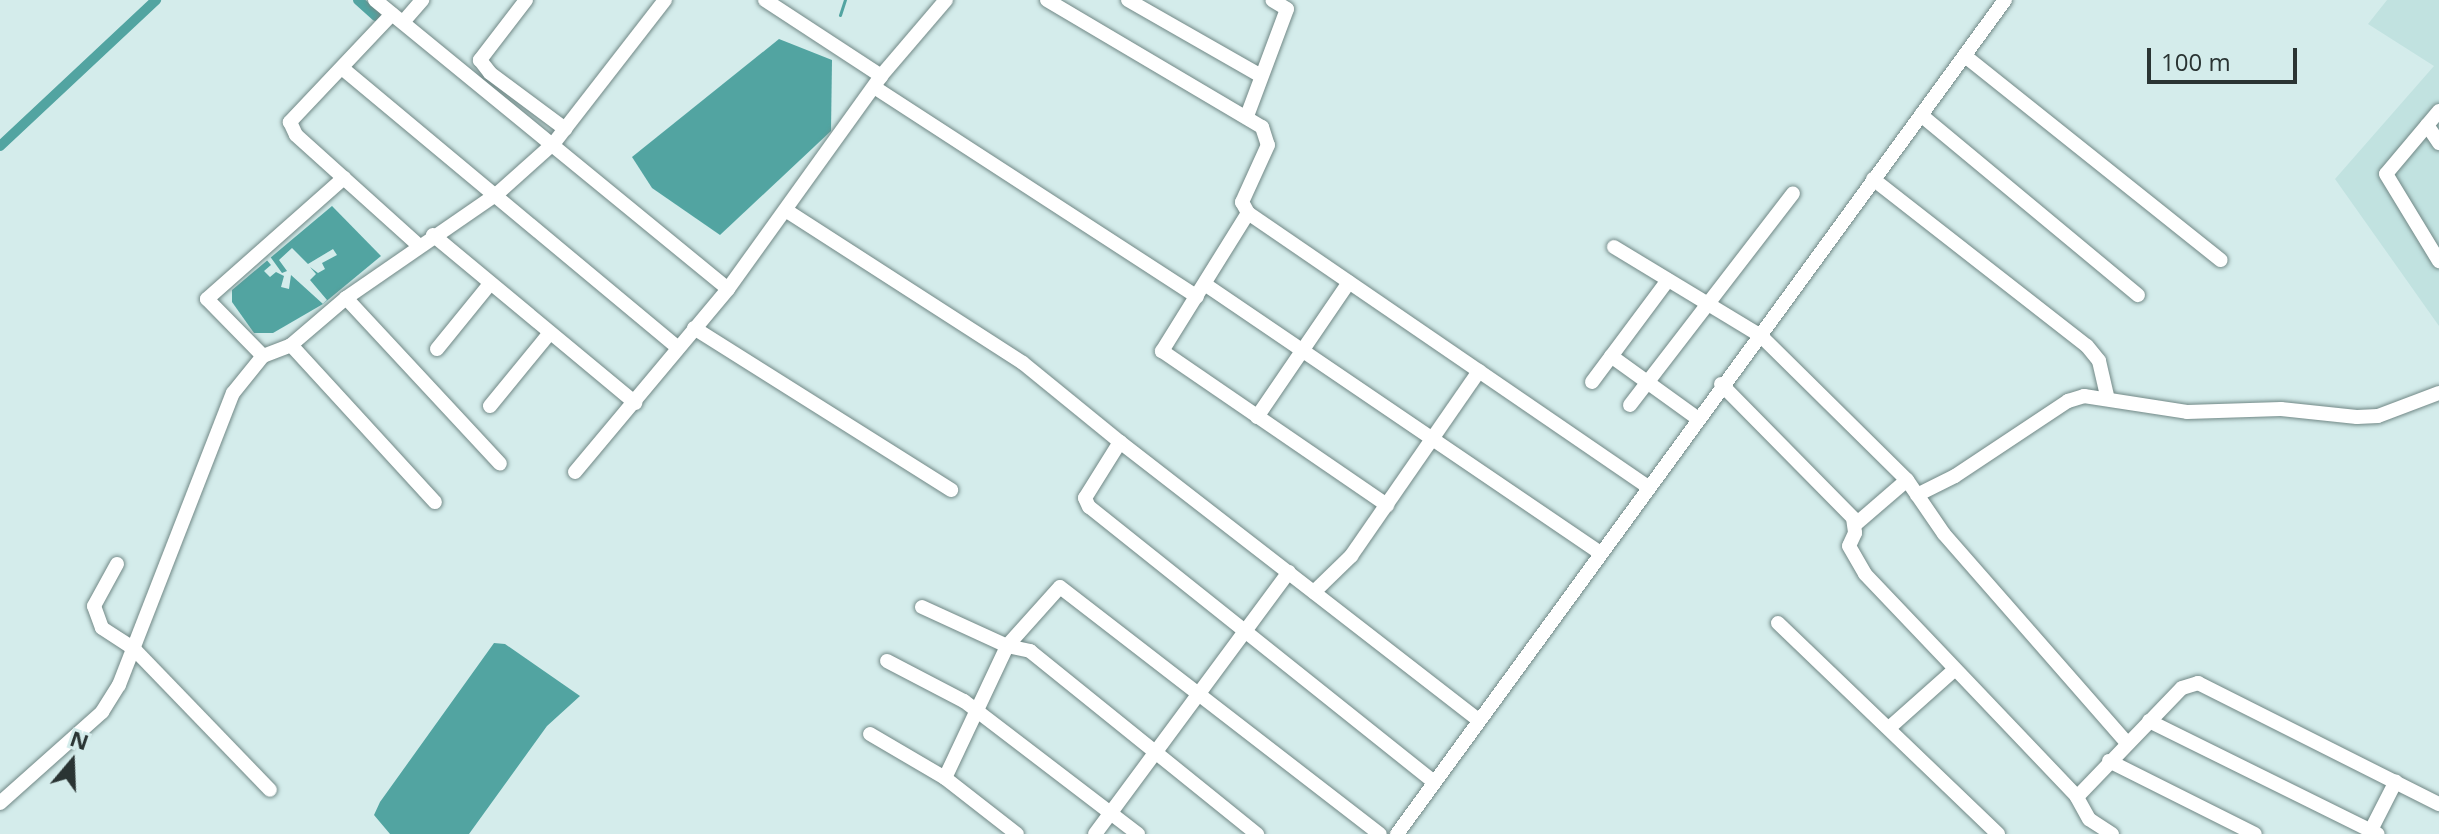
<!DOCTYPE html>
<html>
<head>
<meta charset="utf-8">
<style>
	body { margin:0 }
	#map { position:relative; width:2439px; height:834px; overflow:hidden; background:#d4eceb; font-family:"Open Sans",sans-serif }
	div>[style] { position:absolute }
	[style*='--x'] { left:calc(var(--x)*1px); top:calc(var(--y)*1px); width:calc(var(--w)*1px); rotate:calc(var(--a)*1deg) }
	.built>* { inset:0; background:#c1e2e0 }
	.water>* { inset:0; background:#52a4a1 }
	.pier>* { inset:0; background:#d4eceb }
	.stream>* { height:3px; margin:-1.5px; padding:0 1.5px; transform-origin:1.5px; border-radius:1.5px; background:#52a4a1 }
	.canal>* { height:10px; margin:-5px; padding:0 5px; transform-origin:5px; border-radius:5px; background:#52a4a1 }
	.roads { filter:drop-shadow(0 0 2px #718886) drop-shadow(0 0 2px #718886) }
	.minor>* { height:14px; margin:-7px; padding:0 7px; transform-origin:7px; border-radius:7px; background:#fff }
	span { translate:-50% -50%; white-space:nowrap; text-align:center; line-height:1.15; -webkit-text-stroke:6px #d4eceb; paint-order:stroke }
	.north { position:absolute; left:32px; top:722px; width:80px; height:80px; -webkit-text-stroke:6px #d4eceb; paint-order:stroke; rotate:19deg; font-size:22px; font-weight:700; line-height:32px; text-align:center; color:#2a3433 }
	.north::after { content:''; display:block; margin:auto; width:28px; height:36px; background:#2a3433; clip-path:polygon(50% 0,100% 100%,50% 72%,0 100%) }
	.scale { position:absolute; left:2147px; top:48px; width:150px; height:36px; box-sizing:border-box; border:4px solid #2a3433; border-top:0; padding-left:10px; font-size:24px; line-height:28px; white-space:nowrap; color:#2a3433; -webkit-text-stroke:6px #d4eceb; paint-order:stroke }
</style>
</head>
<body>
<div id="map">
	<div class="built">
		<i style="clip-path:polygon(2387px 0,2439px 0,2439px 326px,2335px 179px,2434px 66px,2368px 24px)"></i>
	</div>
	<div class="water">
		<i style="clip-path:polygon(779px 39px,832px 60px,831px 131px,720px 235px,652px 188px,632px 157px)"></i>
		<i style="clip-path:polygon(332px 206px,381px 256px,323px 304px,273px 333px,254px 333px,232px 302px,232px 290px)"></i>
		<i style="clip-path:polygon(494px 643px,505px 644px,580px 696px,547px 726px,469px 834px,390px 834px,374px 815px,380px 802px)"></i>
	</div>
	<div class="pier">
		<i style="clip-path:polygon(292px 248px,308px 264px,333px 249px,337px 255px,322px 263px,325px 269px,318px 273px,310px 267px,316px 274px,310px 280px,327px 300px,323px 304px,291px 275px,289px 289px,281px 287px,284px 276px,276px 272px,270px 277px,264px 271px,271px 265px,265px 258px,269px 255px,282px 273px,287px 271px,279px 260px)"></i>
	</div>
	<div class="stream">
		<i style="--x:840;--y:15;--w:16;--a:-72"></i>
	</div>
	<div class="canal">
		<i style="--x:358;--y:0;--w:24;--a:42"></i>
		<i style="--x:0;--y:146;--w:214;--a:-43.1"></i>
	</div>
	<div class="roads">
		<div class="minor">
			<i style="--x:375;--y:0;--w:456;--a:39.3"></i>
			<i style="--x:526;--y:0;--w:76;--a:127.5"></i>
			<i style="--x:480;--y:60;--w:16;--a:52"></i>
			<i style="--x:490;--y:73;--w:94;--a:36.7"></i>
			<i style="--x:765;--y:0;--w:139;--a:33.2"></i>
			<i style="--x:1047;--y:0;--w:250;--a:30.6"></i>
			<i style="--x:1262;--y:127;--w:19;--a:72"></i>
			<i style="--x:1268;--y:145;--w:63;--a:114.5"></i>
			<i style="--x:1242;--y:202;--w:13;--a:61"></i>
			<i style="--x:1248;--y:213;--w:485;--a:34.4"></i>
			<i style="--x:1128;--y:0;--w:153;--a:29.7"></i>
			<i style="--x:392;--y:14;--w:149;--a:133.4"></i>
			<i style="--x:290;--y:122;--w:14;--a:65"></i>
			<i style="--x:296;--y:135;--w:164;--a:42"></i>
			<i style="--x:404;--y:21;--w:28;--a:-49"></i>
			<i style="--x:1965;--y:56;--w:327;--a:38.6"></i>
			<i style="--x:342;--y:68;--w:437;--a:39.8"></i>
			<i style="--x:874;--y:87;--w:385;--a:33"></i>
			<i style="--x:2439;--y:111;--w:82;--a:130.1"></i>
			<i style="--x:2386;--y:174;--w:102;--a:58.7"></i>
			<i style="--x:1921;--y:115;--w:282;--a:39.7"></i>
			<i style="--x:1247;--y:116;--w:114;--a:-69.5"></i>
			<i style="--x:1287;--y:9;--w:17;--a:-149"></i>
			<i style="--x:2427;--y:125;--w:22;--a:56"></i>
			<i style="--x:1873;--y:179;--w:271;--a:38"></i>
			<i style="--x:2087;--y:346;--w:19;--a:51"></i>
			<i style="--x:2099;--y:361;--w:37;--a:77"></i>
			<i style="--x:787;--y:211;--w:281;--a:32.8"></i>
			<i style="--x:1023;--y:363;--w:125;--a:39.2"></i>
			<i style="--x:1248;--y:213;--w:163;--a:121.9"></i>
			<i style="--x:1162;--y:351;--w:273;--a:34.4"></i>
			<i style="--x:433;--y:235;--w:263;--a:39.7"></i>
			<i style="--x:1614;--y:247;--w:172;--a:31.2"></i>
			<i style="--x:1761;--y:336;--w:205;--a:44.6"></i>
			<i style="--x:1907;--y:480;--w:65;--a:55.6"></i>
			<i style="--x:1944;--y:534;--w:276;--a:48.8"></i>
			<i style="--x:1206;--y:285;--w:477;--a:34.2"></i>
			<i style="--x:346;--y:298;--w:226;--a:47.1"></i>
			<i style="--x:694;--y:328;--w:304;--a:32.2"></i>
			<i style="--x:291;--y:345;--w:213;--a:47.5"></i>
			<i style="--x:437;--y:349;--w:82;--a:-50.9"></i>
			<i style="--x:263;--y:356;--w:80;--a:-134.5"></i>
			<i style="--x:207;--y:299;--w:183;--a:-41.5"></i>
			<i style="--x:1611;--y:356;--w:106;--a:35.8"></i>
			<i style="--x:1592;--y:382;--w:127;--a:-53.3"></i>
			<i style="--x:1721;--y:384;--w:188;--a:45.4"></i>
			<i style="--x:1853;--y:518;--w:15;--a:82"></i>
			<i style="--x:1855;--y:533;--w:14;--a:115"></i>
			<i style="--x:1849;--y:546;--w:32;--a:60"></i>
			<i style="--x:1865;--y:574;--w:308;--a:46.4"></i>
			<i style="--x:1630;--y:405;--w:267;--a:-52.4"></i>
			<i style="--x:490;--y:406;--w:93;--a:-50.7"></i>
			<i style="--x:1257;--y:417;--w:163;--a:-55.7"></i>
			<i style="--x:575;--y:472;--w:239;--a:-50.1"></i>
			<i style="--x:728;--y:289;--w:262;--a:-54.3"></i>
			<i style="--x:881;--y:76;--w:100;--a:-49.5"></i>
			<i style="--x:1917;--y:495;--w:42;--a:-26.6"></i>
			<i style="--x:1955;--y:476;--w:136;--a:-33.6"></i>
			<i style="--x:2068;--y:401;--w:17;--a:-17"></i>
			<i style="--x:2084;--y:396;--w:104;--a:8.8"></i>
			<i style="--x:2187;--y:412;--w:94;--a:-1.8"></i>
			<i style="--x:2281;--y:409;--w:76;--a:6"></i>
			<i style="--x:2357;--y:417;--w:21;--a:-3"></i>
			<i style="--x:2378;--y:416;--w:65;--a:-20.7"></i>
			<i style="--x:1856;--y:524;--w:67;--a:-40.8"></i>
			<i style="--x:117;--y:564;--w:48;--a:118.7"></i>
			<i style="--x:94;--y:606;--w:23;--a:70"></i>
			<i style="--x:102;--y:628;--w:37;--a:33"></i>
			<i style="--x:133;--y:648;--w:197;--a:46"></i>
			<i style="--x:1314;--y:592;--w:52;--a:-44.2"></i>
			<i style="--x:1351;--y:556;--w:225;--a:-55.3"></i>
			<i style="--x:922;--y:607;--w:94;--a:24.6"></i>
			<i style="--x:1007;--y:646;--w:24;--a:12"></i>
			<i style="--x:1030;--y:651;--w:292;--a:38.9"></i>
			<i style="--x:1778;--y:623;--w:305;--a:43.8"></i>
			<i style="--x:887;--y:661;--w:87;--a:27.5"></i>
			<i style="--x:964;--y:701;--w:219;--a:37.4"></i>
			<i style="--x:2149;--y:721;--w:255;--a:26.3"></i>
			<i style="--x:1889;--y:728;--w:87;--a:-41.7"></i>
			<i style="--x:870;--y:734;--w:87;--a:30.4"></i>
			<i style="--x:945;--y:778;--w:91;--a:37.9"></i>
			<i style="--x:2109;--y:761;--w:163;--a:26.6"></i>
			<i style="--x:945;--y:778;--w:146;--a:-64.8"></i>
			<i style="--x:1007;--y:646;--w:79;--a:-48.1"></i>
			<i style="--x:1060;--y:587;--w:404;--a:37.7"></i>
			<i style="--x:1434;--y:782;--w:441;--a:-141.4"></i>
			<i style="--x:1089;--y:507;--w:10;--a:-114"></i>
			<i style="--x:1085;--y:498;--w:66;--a:-58"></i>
			<i style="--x:1120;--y:442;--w:454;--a:37.8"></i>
			<i style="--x:0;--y:803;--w:137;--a:-41.7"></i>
			<i style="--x:102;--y:712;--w:32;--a:-58"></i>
			<i style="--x:119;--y:685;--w:313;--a:-68.7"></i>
			<i style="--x:233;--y:393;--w:48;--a:-51"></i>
			<i style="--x:263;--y:356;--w:30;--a:-21"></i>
			<i style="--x:291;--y:345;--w:72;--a:-40.5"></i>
			<i style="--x:346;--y:298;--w:185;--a:-34.6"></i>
			<i style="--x:498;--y:193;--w:75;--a:-41.8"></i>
			<i style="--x:554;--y:143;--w:181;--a:-52.2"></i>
			<i style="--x:1095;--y:834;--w:326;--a:-53.5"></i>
			<i style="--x:1397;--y:834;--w:1032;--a:-53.91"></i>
			<i style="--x:2112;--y:834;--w:27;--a:-147"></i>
			<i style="--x:2089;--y:819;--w:25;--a:-119"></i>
			<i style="--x:2077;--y:797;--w:151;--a:-46.1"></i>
			<i style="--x:2182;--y:688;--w:17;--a:-17"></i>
			<i style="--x:2198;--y:683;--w:270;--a:26.7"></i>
			<i style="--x:2369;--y:834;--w:59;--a:-63"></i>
		</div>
	</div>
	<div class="north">N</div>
	<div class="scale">100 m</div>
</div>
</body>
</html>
